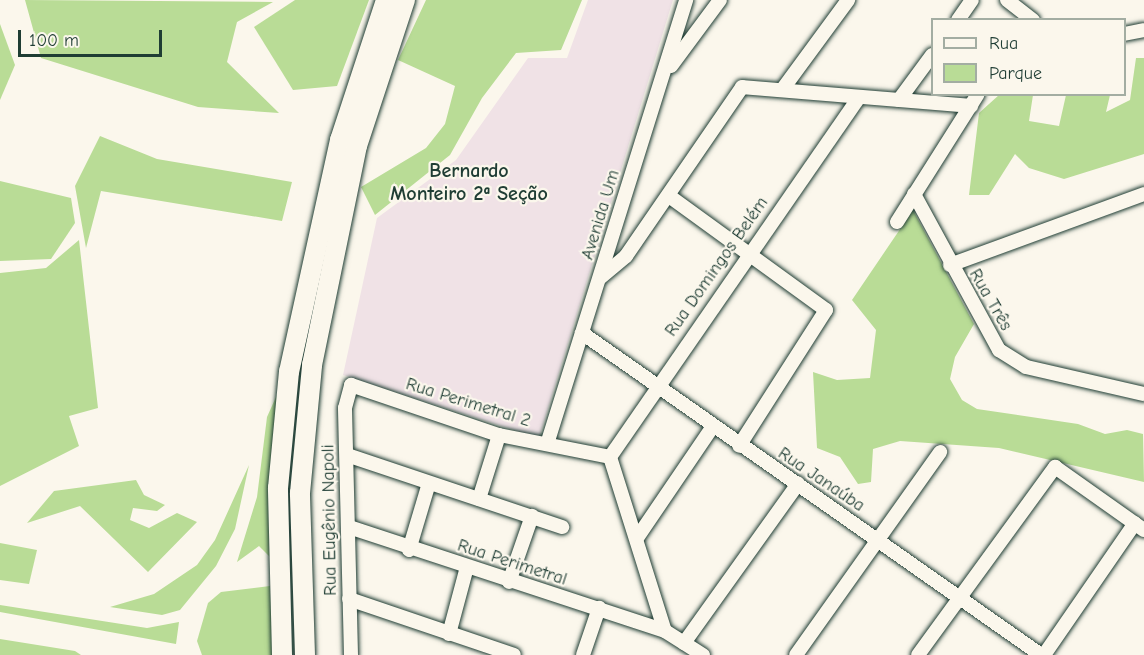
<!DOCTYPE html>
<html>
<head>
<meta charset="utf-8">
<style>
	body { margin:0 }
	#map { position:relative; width:1144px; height:655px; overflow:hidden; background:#fbf7ec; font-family:"Comic Neue",sans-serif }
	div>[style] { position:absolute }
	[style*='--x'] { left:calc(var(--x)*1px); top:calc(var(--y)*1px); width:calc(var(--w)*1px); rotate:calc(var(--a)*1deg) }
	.built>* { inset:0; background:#f0e2e6 }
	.green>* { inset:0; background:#b9dc96 }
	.roads { filter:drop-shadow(0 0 2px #1f3d34) drop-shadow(0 0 2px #1f3d34) }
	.minor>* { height:14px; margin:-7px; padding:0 7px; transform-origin:7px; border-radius:7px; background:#fbf7ec }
	.highway>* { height:20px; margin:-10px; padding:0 10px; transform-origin:10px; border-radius:10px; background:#fbf7ec }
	span { translate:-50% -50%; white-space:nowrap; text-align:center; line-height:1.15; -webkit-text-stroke:4.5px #fbf7ec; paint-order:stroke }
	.street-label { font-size:18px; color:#1f3d34 }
	.neighbourhood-label { font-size:20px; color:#1f3d34; font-weight:700 }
	.legend { position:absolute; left:931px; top:18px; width:195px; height:78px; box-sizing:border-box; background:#fbf7ec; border:2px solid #a3ada2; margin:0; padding:8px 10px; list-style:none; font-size:18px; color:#1f3d34 }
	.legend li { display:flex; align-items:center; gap:12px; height:30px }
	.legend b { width:30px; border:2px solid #a3ada2 }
	.scale { position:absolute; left:18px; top:30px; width:144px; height:27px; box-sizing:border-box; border:3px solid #1f3d34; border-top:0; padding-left:8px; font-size:18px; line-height:21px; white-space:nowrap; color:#1f3d34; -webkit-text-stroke:4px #fbf7ec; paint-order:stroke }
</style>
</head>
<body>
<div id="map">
	<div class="built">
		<i style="clip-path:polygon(588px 0,673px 0,539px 438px,343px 375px,377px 218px,456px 160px,528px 58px,567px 58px)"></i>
	</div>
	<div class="green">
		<i style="clip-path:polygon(25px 0,273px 2px,237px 22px,227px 62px,279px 113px,198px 107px,41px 58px)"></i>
		<i style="clip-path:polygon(295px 0,369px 0,337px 86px,293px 90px,254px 27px)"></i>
		<i style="clip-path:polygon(426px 0,582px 0,561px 50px,516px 53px,482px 98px,450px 155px,375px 215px,361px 187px,426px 148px,445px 124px,455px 86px,398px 60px)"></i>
		<i style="clip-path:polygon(0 24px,15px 65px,0 100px)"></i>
		<i style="clip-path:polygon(1136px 58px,1144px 58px,1144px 154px,1064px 179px,1029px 168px,1015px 154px,989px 195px,969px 195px,979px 113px,999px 95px,1033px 95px,1029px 121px,1059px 126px,1066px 95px,1110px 95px,1106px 112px,1130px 100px)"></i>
		<i style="clip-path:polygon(100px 136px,157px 159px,292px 182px,282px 221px,101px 191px,86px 248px,75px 186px)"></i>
		<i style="clip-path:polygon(0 181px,71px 198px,75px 223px,51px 259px,0 261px)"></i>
		<i style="clip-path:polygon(913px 210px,974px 324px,955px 357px,950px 379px,962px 400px,977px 409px,1078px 424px,1105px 434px,1127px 430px,1143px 434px,1144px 482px,999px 448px,900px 441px,873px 449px,871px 482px,858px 484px,840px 457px,817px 448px,813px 372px,837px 380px,870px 378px,876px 330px,852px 300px)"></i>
		<i style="clip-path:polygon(79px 240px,98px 408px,69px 416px,79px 446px,0 486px,0 273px,46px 268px)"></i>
		<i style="clip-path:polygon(280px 388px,271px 558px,259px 546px,237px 562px,257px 497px,267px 417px)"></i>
		<i style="clip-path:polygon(249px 465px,235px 529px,216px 566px,180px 610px,162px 615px,110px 607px,154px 594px,197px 565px,215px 540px)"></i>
		<i style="clip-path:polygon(136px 480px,144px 495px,165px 505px,157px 511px,133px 508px,130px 520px,149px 528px,177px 513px,197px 522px,148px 572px,80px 506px,27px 523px,54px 491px)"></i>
		<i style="clip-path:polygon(0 543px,37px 550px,29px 584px,0 580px)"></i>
		<i style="clip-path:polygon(270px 586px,274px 655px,202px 655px,197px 641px,208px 603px,221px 592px)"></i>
		<i style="clip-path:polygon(0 605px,147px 628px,179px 622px,176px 644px,0 612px)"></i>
		<i style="clip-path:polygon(0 639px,75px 651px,81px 655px,0 655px)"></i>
	</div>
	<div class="roads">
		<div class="minor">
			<i style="--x:1007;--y:0;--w:33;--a:38"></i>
			<i style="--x:958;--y:20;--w:24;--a:-55"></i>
			<i style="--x:1124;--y:34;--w:20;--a:-11"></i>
			<i style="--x:671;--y:66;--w:82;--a:-53.4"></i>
			<i style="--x:782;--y:90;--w:112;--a:-53.7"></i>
			<i style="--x:899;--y:100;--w:56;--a:-53.7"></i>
			<i style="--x:914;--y:194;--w:178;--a:61.4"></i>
			<i style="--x:999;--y:350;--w:32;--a:32"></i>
			<i style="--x:1026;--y:367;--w:121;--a:12.9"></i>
			<i style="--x:669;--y:196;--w:194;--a:36"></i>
			<i style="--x:826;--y:310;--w:161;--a:122.6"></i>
			<i style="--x:897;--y:222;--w:151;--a:-57.7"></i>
			<i style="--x:950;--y:265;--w:207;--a:-20.1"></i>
			<i style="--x:600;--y:278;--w:34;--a:-40"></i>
			<i style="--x:626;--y:256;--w:205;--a:-55.5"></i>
			<i style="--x:742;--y:87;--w:230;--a:4.7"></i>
			<i style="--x:582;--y:333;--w:561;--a:35.05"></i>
			<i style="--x:548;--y:441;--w:462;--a:-72.6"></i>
			<i style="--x:347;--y:455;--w:227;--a:18.5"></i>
			<i style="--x:610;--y:457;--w:436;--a:-55.3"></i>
			<i style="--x:610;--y:457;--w:182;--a:72.5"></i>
			<i style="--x:479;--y:499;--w:67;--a:-72.6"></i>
			<i style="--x:349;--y:527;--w:333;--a:18.2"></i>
			<i style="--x:665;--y:631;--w:45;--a:32.3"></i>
			<i style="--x:637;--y:538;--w:135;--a:-55.8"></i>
			<i style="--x:409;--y:550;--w:70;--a:-73.4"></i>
			<i style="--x:509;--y:582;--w:70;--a:-70.8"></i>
			<i style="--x:349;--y:599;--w:174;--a:18.7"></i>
			<i style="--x:449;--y:634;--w:69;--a:-75"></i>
			<i style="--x:684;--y:643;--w:196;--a:-54.4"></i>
			<i style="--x:351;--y:655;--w:247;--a:-91.4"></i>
			<i style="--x:345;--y:408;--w:24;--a:-75"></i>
			<i style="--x:351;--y:385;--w:156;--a:18.7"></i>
			<i style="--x:499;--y:435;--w:113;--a:11.2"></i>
			<i style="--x:583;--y:655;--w:50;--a:-71.2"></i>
			<i style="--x:796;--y:655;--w:249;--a:-54.6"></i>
			<i style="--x:918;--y:655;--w:233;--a:-53.9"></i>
			<i style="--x:1055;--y:467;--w:109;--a:35.3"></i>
			<i style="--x:1044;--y:655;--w:160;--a:-55.4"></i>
		</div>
		<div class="highway">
			<i style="--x:282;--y:655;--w:167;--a:-91.4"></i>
			<i style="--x:278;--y:488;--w:117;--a:-84.6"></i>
			<i style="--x:289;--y:372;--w:238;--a:-77.6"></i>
			<i style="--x:340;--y:140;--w:147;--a:-71.8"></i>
			<i style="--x:305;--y:655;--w:162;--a:-91.8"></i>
			<i style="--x:300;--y:493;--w:129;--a:-84.6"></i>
			<i style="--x:312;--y:365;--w:224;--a:-78.4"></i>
			<i style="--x:357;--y:146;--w:154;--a:-71.8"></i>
		</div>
	</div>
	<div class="street-label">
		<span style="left:601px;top:215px;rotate:-73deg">Avenida Um</span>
		<span style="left:717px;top:267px;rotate:-55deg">Rua Domingos Belém</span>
		<span style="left:990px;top:300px;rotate:60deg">Rua Três</span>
		<span style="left:468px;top:403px;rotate:17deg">Rua Perimetral 2</span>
		<span style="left:821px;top:480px;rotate:34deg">Rua Janaúba</span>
		<span style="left:330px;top:520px;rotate:-91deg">Rua Eugênio Napoli</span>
		<span style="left:512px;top:563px;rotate:18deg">Rua Perimetral</span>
	</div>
	<div class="neighbourhood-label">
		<span style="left:469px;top:182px">Bernardo<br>Monteiro 2ª Seção</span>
	</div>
	<ul class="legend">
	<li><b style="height:8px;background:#fbf7ec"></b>Rua</li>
	<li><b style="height:16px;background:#b9dc96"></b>Parque</li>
	</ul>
	<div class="scale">100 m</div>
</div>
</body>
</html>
